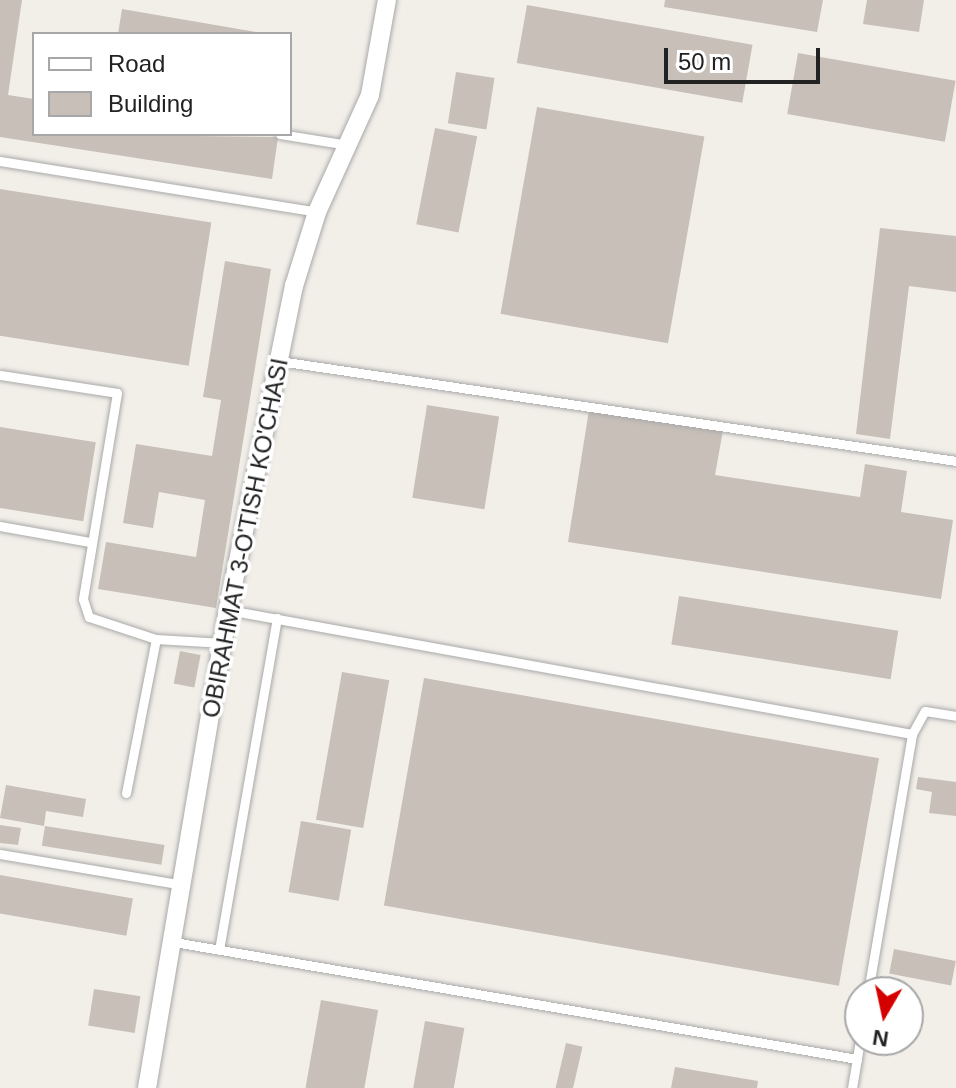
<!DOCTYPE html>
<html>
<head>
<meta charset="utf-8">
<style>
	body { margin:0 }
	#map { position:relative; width:956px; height:1088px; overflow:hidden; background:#f2efe9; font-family:Helvetica,sans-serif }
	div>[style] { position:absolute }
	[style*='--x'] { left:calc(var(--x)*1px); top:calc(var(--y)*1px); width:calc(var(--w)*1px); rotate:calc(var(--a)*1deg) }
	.building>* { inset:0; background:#c7bfb8; transform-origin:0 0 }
	.roads { filter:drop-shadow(0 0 2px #a9a9a9) drop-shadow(0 0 2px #a9a9a9) }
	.service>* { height:9px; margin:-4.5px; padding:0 4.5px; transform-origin:4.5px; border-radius:4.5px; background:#fff }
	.minor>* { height:18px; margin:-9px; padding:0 9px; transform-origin:9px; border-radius:9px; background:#fff }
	span { translate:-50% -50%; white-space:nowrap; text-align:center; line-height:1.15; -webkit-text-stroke:7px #fff; paint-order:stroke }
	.street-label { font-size:24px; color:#222 }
	.legend { position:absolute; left:32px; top:32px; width:260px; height:104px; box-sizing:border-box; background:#fff; border:2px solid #a7a7a7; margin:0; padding:10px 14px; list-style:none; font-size:24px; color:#222 }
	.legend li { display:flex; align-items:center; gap:16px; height:40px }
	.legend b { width:40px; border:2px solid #a7a7a7 }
	.north { position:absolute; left:844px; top:976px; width:80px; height:80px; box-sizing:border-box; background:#fff; border:2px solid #a7a7a7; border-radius:50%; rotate:189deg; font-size:22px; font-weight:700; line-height:32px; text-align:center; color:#222 }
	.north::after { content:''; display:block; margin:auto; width:28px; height:36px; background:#d40000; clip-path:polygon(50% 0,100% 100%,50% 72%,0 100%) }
	.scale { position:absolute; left:664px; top:48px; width:156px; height:36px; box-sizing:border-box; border:4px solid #222; border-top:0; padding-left:10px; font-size:24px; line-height:28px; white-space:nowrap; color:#222; -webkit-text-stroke:6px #fff; paint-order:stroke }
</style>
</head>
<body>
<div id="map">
	<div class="building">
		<i style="clip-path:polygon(0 0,22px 0,8px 95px,34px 99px,34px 134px,278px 137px,272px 179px,0 137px)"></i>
		<i style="clip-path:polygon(665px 0,823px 0,817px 32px,664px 7px)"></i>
		<i style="clip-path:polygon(867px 0,924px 0,919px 32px,863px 24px)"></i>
		<i style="left:527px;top:5px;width:229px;height:59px;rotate:10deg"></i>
		<i style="clip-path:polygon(122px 9px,256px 32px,256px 34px,118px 34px)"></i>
		<i style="left:798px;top:53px;width:160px;height:62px;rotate:10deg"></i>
		<i style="left:456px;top:72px;width:39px;height:52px;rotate:9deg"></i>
		<i style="left:537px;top:107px;width:170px;height:210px;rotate:10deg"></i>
		<i style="left:435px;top:128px;width:43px;height:98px;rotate:11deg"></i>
		<i style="left:0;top:189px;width:214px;height:145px;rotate:9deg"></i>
		<i style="clip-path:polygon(880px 228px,956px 236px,956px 292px,909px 286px,890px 439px,856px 434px)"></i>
		<i style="clip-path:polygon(225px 261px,271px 269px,216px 608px,98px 589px,106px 542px,196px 557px,205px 500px,159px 492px,153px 528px,123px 523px,136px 444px,212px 456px,221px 400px,203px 397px)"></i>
		<i style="left:427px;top:405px;width:73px;height:94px;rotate:9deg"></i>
		<i style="clip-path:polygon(589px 410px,723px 430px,715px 475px,860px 497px,865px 464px,907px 471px,901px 512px,953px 520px,941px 599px,568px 542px)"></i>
		<i style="left:0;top:427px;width:97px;height:80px;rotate:9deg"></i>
		<i style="left:679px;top:596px;width:222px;height:49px;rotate:9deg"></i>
		<i style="left:180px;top:651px;width:21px;height:33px;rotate:11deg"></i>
		<i style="left:342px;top:672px;width:48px;height:150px;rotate:10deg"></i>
		<i style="left:424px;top:678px;width:462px;height:231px;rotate:10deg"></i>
		<i style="clip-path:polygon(918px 777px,956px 782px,956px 816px,929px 813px,932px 792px,916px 789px)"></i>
		<i style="clip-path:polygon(6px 785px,86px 799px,83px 817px,46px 811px,44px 826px,0 818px)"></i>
		<i style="left:301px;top:821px;width:51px;height:72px;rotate:10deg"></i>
		<i style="clip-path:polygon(0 825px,21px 828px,18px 845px,0 843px)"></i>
		<i style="left:45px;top:826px;width:121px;height:20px;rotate:9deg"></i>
		<i style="left:0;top:875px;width:135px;height:38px;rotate:10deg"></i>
		<i style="left:894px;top:949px;width:63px;height:25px;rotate:11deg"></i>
		<i style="left:94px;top:989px;width:47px;height:37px;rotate:9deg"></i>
		<i style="left:321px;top:1000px;width:58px;height:89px;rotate:10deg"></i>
		<i style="left:425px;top:1021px;width:40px;height:68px;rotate:10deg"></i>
		<i style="left:566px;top:1043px;width:17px;height:46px;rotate:13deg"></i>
		<i style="clip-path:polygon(675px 1067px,758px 1081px,757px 1088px,671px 1088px)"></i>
	</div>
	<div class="roads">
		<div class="service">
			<i style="--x:280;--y:134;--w:69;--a:9.2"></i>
			<i style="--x:0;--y:161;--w:321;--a:9.1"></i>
			<i style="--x:279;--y:361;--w:684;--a:8.4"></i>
			<i style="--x:0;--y:375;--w:118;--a:8.7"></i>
			<i style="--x:117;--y:393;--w:209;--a:99.4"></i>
			<i style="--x:83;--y:599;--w:19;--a:72"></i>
			<i style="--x:89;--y:617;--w:71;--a:18.2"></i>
			<i style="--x:0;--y:526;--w:91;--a:10.1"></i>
			<i style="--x:228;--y:610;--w:695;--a:10.28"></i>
			<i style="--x:126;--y:793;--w:157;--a:-79"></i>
			<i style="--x:156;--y:639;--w:67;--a:3.4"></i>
			<i style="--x:0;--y:854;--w:186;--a:9.6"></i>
			<i style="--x:174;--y:942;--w:693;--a:9.72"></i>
			<i style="--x:219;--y:950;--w:337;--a:-80.1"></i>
			<i style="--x:868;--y:992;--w:262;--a:-80.3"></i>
			<i style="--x:912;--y:734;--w:26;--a:-61"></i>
			<i style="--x:925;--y:711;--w:31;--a:9"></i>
			<i style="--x:852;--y:1088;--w:49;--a:-80.5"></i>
		</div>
		<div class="minor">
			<i style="--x:147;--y:1088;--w:485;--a:-80.4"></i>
			<i style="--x:228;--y:610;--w:331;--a:-78.5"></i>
			<i style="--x:294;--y:286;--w:77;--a:-72.7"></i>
			<i style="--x:317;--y:212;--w:128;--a:-65.6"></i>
			<i style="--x:370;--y:95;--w:97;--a:-79.9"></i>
		</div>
	</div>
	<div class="street-label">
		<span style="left:245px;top:538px;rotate:-79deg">OBIRAHMAT 3-O'TISH KO'CHASI</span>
	</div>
	<ul class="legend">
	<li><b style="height:10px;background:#fff"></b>Road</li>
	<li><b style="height:22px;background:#c7bfb8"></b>Building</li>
	</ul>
	<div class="north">N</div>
	<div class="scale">50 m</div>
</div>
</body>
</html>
